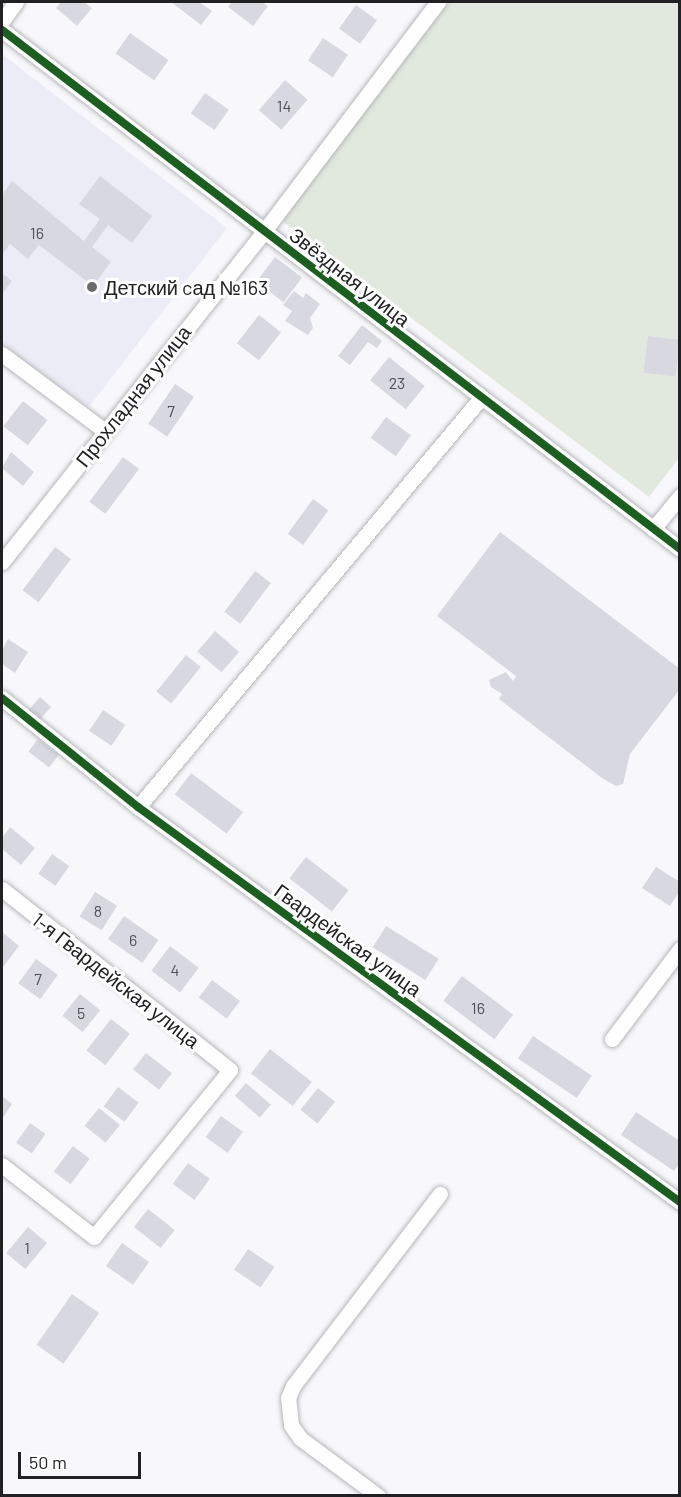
<!DOCTYPE html>
<html>
<head>
<meta charset="utf-8">
<style>
	body { margin:0 }
	#map { position:relative; width:681px; height:1497px; overflow:hidden; background:#f8f8fc; font-family:Barlow,sans-serif }
	div>[style] { position:absolute }
	[style*='--x'] { left:calc(var(--x)*1px); top:calc(var(--y)*1px); width:calc(var(--w)*1px); rotate:calc(var(--a)*1deg) }
	.built>* { inset:0; background:#ececf6 }
	.green>* { inset:0; background:#e1e9df }
	.building>* { inset:0; background:#d8d8e0; transform-origin:0 0 }
	.roads { filter:drop-shadow(0 0 2px #b6b7b9) drop-shadow(0 0 2px #b6b7b9) }
	.street>* { height:15px; margin:-7.5px; padding:0 7.5px; transform-origin:7.5px; border-radius:7.5px; background:#fefeff }
	.cycleway>* { height:8px; margin:-4px; padding:0 4px; transform-origin:4px; border-radius:4px; background:#1b5e20 }
	.dots>* { width:16px; height:16px; translate:-50% -50%; box-sizing:border-box; border:3px solid #fff; border-radius:50% }
	span { translate:-50% -50%; white-space:nowrap; text-align:center; line-height:1.15; -webkit-text-stroke:6px #fff; paint-order:stroke }
	.number-label { font-size:16px; color:#4f4f53 }
	.number-label span { -webkit-text-stroke-width:0 }
	.street-label { font-size:20px; color:#212124 }
	.poi-label { font-size:20px; color:#212124 }
	.left { translate:0 -50%; text-align:left }
	.frame { position:absolute; inset:0; border:3px solid #212124; pointer-events:none }
	.scale { position:absolute; left:18px; top:1452px; width:123px; height:27px; box-sizing:border-box; border:3px solid #212124; border-top:0; padding-left:8px; font-size:18px; line-height:21px; white-space:nowrap; color:#212124; -webkit-text-stroke:4px #fff; paint-order:stroke }
</style>
</head>
<body>
<div id="map">
	<div class="built">
		<i style="clip-path:polygon(2px 54px,227px 228px,89px 407px,2px 346px)"></i>
	</div>
	<div class="green">
		<i style="clip-path:polygon(449px 2px,679px 2px,679px 458px,649px 497px,281px 220px)"></i>
	</div>
	<div class="building">
		<i style="clip-path:polygon(61px 2px,84px 2px,92px 8px,77px 26px,56px 8px)"></i>
		<i style="clip-path:polygon(171px 2px,199px 2px,212px 11px,201px 25px)"></i>
		<i style="clip-path:polygon(232px 2px,262px 2px,268px 6px,253px 26px,228px 7px)"></i>
		<i style="left:356px;top:5px;width:26px;height:29px;rotate:36deg"></i>
		<i style="left:130px;top:33px;width:47px;height:25px;rotate:35deg"></i>
		<i style="left:323px;top:38px;width:30px;height:27px;rotate:34deg"></i>
		<i style="left:285px;top:80px;width:30px;height:40px;rotate:41deg"></i>
		<i style="left:205px;top:93px;width:29px;height:25px;rotate:35deg"></i>
		<i style="clip-path:polygon(100px 176px,152px 216px,132px 243px,108px 225px,92px 247px,111px 262px,93px 286px,39px 245px,28px 259px,10px 244px,2px 255px,2px 195px,12px 181px,84px 241px,100px 219px,79px 204px)"></i>
		<i style="left:275px;top:257px;width:34px;height:31px;rotate:37deg"></i>
		<i style="clip-path:polygon(2px 273px,12px 281px,2px 294px)"></i>
		<i style="clip-path:polygon(294px 291px,303px 298px,306px 293px,320px 304px,310px 318px,313px 328px,308px 335px,285px 321px,292px 311px,283px 305px)"></i>
		<i style="left:259px;top:315px;width:28px;height:36px;rotate:38deg"></i>
		<i style="clip-path:polygon(362px 325px,382px 341px,377px 348px,368px 342px,350px 365px,338px 356px)"></i>
		<i style="left:648px;top:336px;width:32px;height:37px;rotate:7deg"></i>
		<i style="left:389px;top:357px;width:46px;height:30px;rotate:39deg"></i>
		<i style="left:175px;top:384px;width:23px;height:48px;rotate:34deg"></i>
		<i style="left:23px;top:401px;width:31px;height:32px;rotate:38deg"></i>
		<i style="left:386px;top:417px;width:31px;height:26px;rotate:36deg"></i>
		<i style="clip-path:polygon(11px 452px,34px 472px,23px 486px,2px 468px)"></i>
		<i style="left:123px;top:457px;width:20px;height:56px;rotate:37deg"></i>
		<i style="left:313px;top:499px;width:19px;height:43px;rotate:36deg"></i>
		<i style="clip-path:polygon(500px 532px,680px 669px,680px 689px,630px 754px,623px 784px,616px 786px,602px 778px,499px 699px,502px 694px,491px 687px,489px 680px,506px 672px,513px 681px,516px 676px,437px 616px)"></i>
		<i style="left:55px;top:547px;width:20px;height:54px;rotate:37deg"></i>
		<i style="left:255px;top:571px;width:20px;height:51px;rotate:37deg"></i>
		<i style="left:215px;top:631px;width:32px;height:27px;rotate:41deg"></i>
		<i style="clip-path:polygon(8px 639px,28px 652px,15px 673px,2px 664px,2px 650px)"></i>
		<i style="left:186px;top:655px;width:19px;height:47px;rotate:39deg"></i>
		<i style="left:40px;top:697px;width:15px;height:18px;rotate:42deg"></i>
		<i style="left:103px;top:710px;width:27px;height:25px;rotate:34deg"></i>
		<i style="left:38px;top:739px;width:26px;height:16px;rotate:37deg"></i>
		<i style="left:191px;top:773px;width:65px;height:27px;rotate:37deg"></i>
		<i style="clip-path:polygon(10px 827px,35px 848px,21px 865px,2px 849px,2px 838px)"></i>
		<i style="left:52px;top:854px;width:21px;height:24px;rotate:35deg"></i>
		<i style="left:306px;top:857px;width:54px;height:27px;rotate:38deg"></i>
		<i style="clip-path:polygon(656px 867px,680px 882px,680px 891px,670px 906px,642px 888px)"></i>
		<i style="left:95px;top:892px;width:26px;height:29px;rotate:32deg"></i>
		<i style="left:124px;top:916px;width:42px;height:28px;rotate:35deg"></i>
		<i style="left:386px;top:926px;width:62px;height:25px;rotate:32deg"></i>
		<i style="clip-path:polygon(2px 932px,19px 946px,3px 967px,2px 965px)"></i>
		<i style="left:170px;top:946px;width:36px;height:31px;rotate:37deg"></i>
		<i style="left:36px;top:959px;width:27px;height:30px;rotate:36deg"></i>
		<i style="left:462px;top:976px;width:64px;height:31px;rotate:37deg"></i>
		<i style="left:212px;top:980px;width:35px;height:22px;rotate:37deg"></i>
		<i style="left:80px;top:994px;width:26px;height:28px;rotate:39deg"></i>
		<i style="left:111px;top:1019px;width:24px;height:40px;rotate:38deg"></i>
		<i style="left:533px;top:1036px;width:71px;height:27px;rotate:34deg"></i>
		<i style="left:270px;top:1049px;width:53px;height:31px;rotate:38deg"></i>
		<i style="left:146px;top:1053px;width:33px;height:21px;rotate:38deg"></i>
		<i style="left:246px;top:1083px;width:33px;height:17px;rotate:41deg"></i>
		<i style="left:118px;top:1087px;width:26px;height:24px;rotate:37deg"></i>
		<i style="left:318px;top:1088px;width:22px;height:28px;rotate:39deg"></i>
		<i style="clip-path:polygon(2px 1096px,12px 1104px,2px 1119px)"></i>
		<i style="left:99px;top:1108px;width:27px;height:23px;rotate:39deg"></i>
		<i style="clip-path:polygon(636px 1112px,680px 1141px,680px 1163px,674px 1171px,621px 1135px)"></i>
		<i style="left:221px;top:1116px;width:27px;height:26px;rotate:36deg"></i>
		<i style="left:30px;top:1123px;width:19px;height:24px;rotate:35deg"></i>
		<i style="left:73px;top:1146px;width:21px;height:32px;rotate:37deg"></i>
		<i style="left:188px;top:1163px;width:27px;height:26px;rotate:36deg"></i>
		<i style="left:148px;top:1209px;width:34px;height:23px;rotate:38deg"></i>
		<i style="left:28px;top:1227px;width:25px;height:34px;rotate:40deg"></i>
		<i style="left:122px;top:1243px;width:33px;height:28px;rotate:35deg"></i>
		<i style="left:248px;top:1249px;width:32px;height:25px;rotate:34deg"></i>
		<i style="left:72px;top:1294px;width:33px;height:62px;rotate:35deg"></i>
	</div>
	<div class="roads">
		<div class="street">
			<i style="--x:2;--y:21;--w:24;--a:-54"></i>
			<i style="--x:2;--y:30;--w:854;--a:37.43"></i>
			<i style="--x:2;--y:354;--w:129;--a:36.8"></i>
			<i style="--x:653;--y:529;--w:43;--a:-50.7"></i>
			<i style="--x:2;--y:562;--w:422;--a:-51.6"></i>
			<i style="--x:264;--y:231;--w:288;--a:-52.8"></i>
			<i style="--x:2;--y:698;--w:174;--a:38.7"></i>
			<i style="--x:138;--y:807;--w:671;--a:36.08"></i>
			<i style="--x:138;--y:807;--w:532;--a:-50.03"></i>
			<i style="--x:2;--y:889;--w:291;--a:38.4"></i>
			<i style="--x:230;--y:1070;--w:215;--a:129.2"></i>
			<i style="--x:94;--y:1237;--w:117;--a:-142"></i>
			<i style="--x:612;--y:1039;--w:113;--a:-52.9"></i>
			<i style="--x:378;--y:1496;--w:97;--a:-143.4"></i>
			<i style="--x:300;--y:1438;--w:16;--a:-125"></i>
			<i style="--x:291;--y:1425;--w:27;--a:-96"></i>
			<i style="--x:288;--y:1398;--w:13;--a:-67"></i>
			<i style="--x:293;--y:1386;--w:242;--a:-52.6"></i>
		</div>
	</div>
	<div class="cycleway">
		<i style="--x:2;--y:30;--w:854;--a:37.43"></i>
		<i style="--x:2;--y:698;--w:174;--a:38.7"></i>
		<i style="--x:138;--y:807;--w:671;--a:36.08"></i>
	</div>
	<div class="dots">
		<i style="left:92px;top:287px;background:#6c6c70"></i>
	</div>
	<div class="number-label">
		<span style="left:284px;top:106px">14</span>
		<span style="left:37px;top:233px">16</span>
		<span style="left:397px;top:383px">23</span>
		<span style="left:171px;top:411px">7</span>
		<span style="left:98px;top:911px">8</span>
		<span style="left:133px;top:940px">6</span>
		<span style="left:175px;top:970px">4</span>
		<span style="left:38px;top:979px">7</span>
		<span style="left:478px;top:1008px">16</span>
		<span style="left:81px;top:1013px">5</span>
		<span style="left:27px;top:1248px">1</span>
	</div>
	<div class="street-label">
		<span style="left:350px;top:277px;rotate:38deg">Звёздная улица</span>
		<span style="left:133px;top:396px;rotate:-52deg">Прохладная улица</span>
		<span style="left:348px;top:940px;rotate:36deg">Гвардейская улица</span>
		<span style="left:116px;top:980px;rotate:38deg">1-я Гвардейская улица</span>
	</div>
	<div class="poi-label">
		<span class="left" style="left:104px;top:287px">Детский cад №163</span>
	</div>
	<div class="frame"></div>
	<div class="scale">50 m</div>
</div>
</body>
</html>
